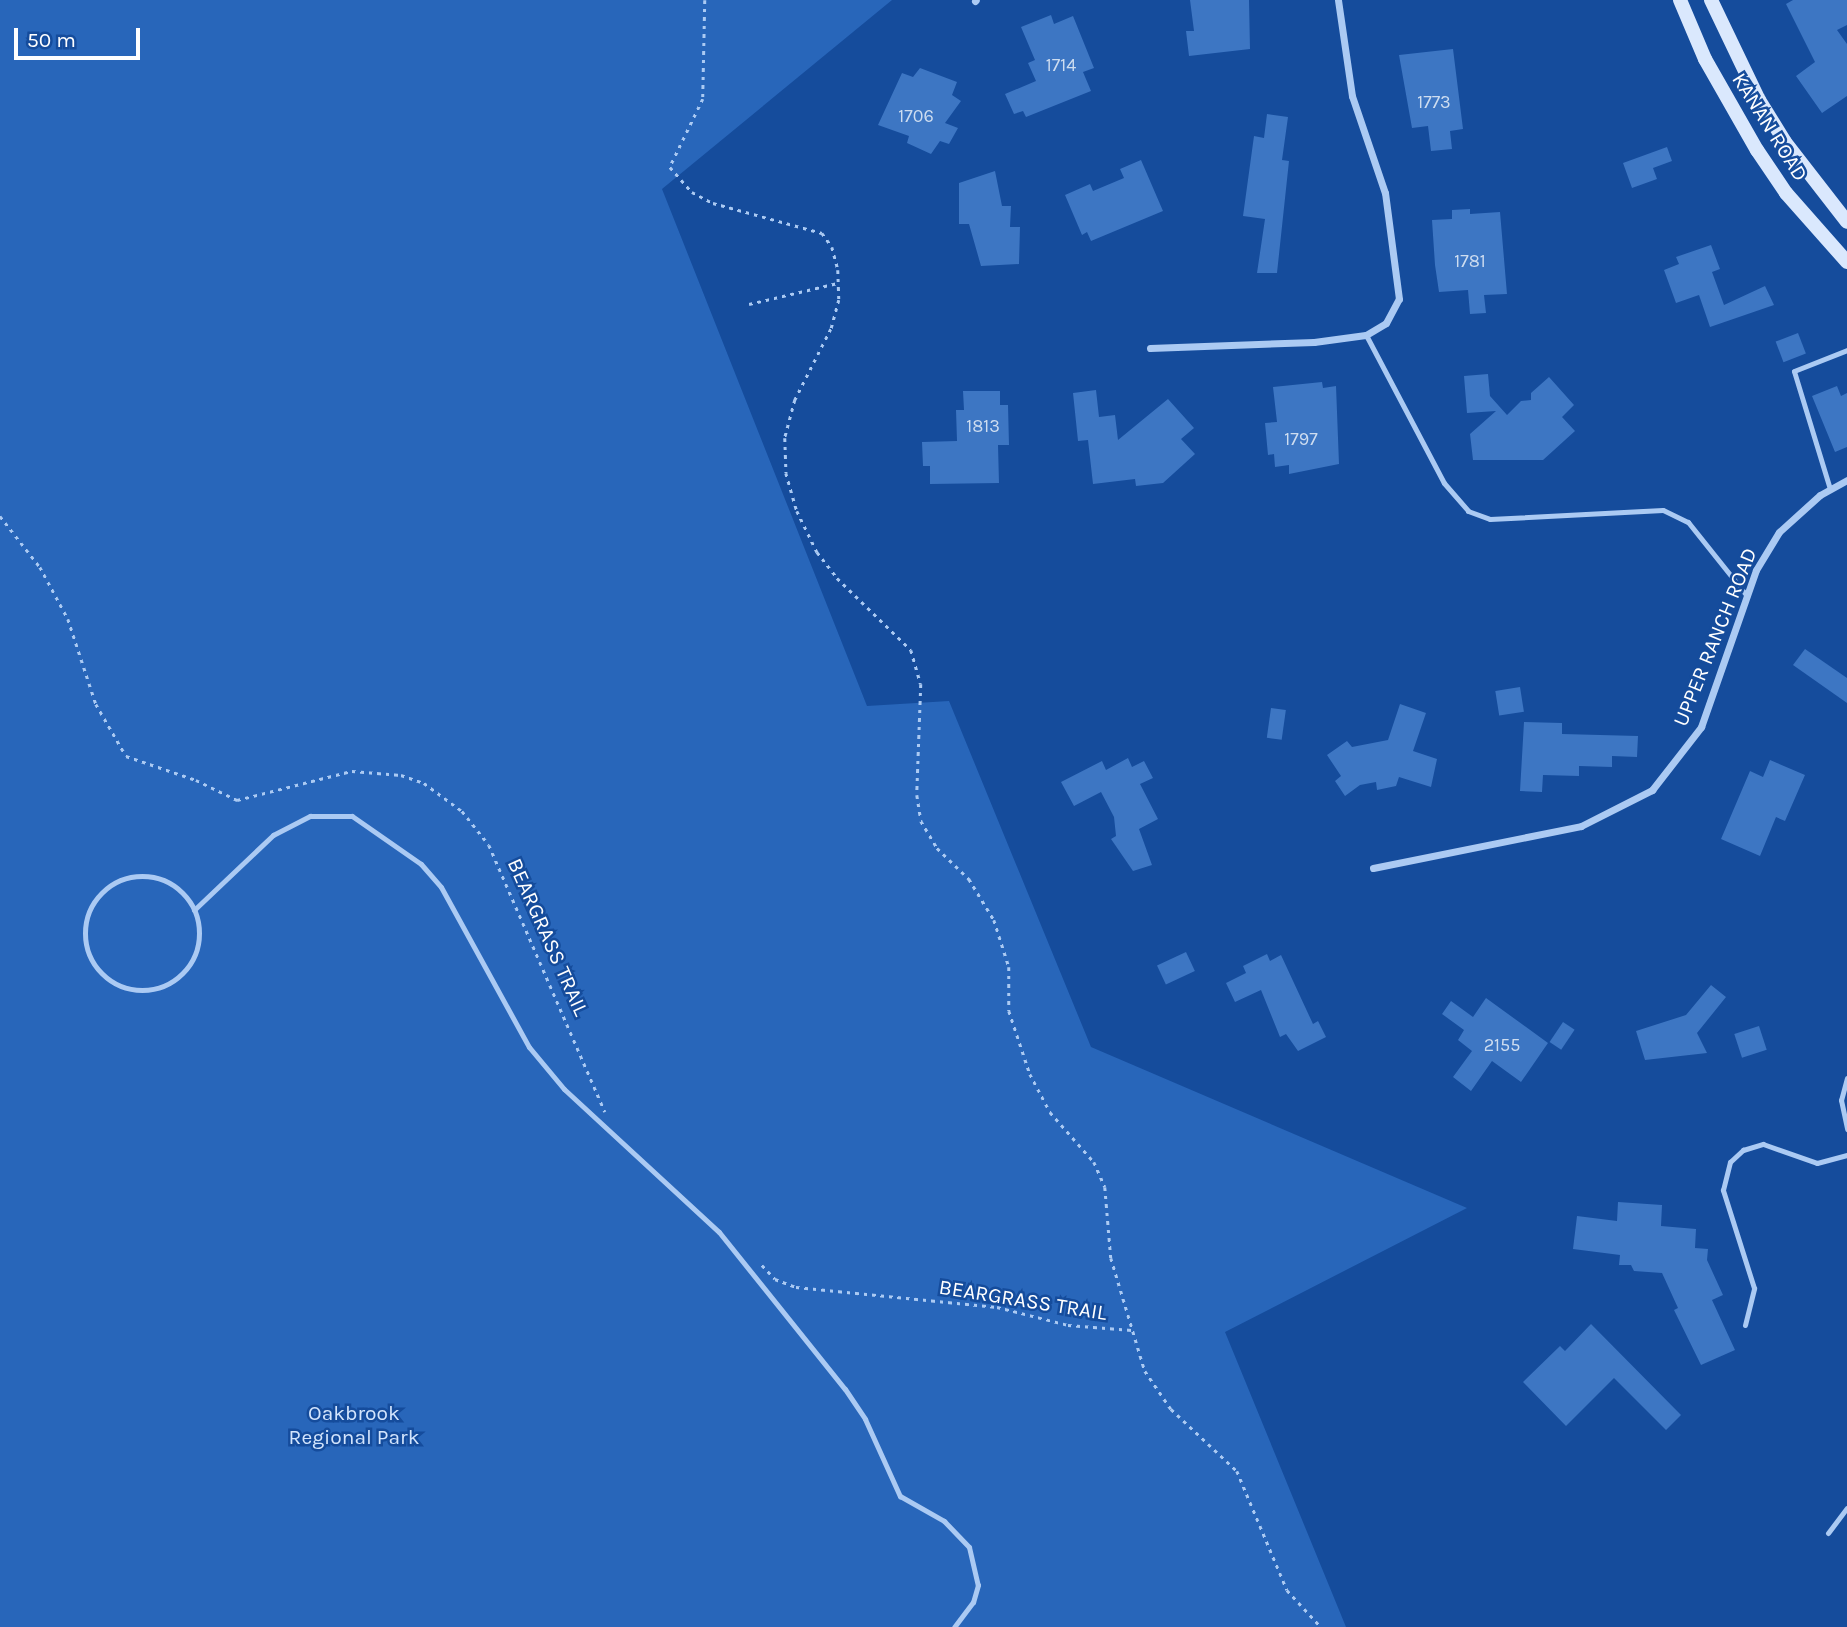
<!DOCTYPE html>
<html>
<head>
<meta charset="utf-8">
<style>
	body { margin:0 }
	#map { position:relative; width:1847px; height:1627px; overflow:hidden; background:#154c9c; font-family:Karla,sans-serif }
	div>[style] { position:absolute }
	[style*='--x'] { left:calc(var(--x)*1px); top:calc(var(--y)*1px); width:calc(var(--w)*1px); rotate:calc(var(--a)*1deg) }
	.green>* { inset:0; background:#2866ba }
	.building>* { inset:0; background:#3d76c3; transform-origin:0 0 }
	.path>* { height:2.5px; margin-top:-1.25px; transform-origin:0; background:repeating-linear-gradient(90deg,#abcaf3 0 3.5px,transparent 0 8.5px) }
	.service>* { height:5px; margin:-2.5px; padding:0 2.5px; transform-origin:2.5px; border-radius:2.5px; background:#abcaf3 }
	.service>.ring { margin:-2.5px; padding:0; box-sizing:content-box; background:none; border:5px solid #abcaf3; border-radius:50% }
	.minor>* { height:7px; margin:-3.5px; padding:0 3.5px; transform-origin:3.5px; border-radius:3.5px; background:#abcaf3 }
	.secondary>* { height:14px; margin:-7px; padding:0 7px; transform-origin:7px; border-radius:7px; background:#dae8fd }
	span { translate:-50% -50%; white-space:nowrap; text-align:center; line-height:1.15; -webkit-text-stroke:5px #154c9c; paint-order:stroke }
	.number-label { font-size:18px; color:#ceddf0 }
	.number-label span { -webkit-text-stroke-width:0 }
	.street-label { font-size:21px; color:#fff }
	.park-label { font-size:21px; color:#d3e5fd }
	.scale { position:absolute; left:14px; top:28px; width:126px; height:32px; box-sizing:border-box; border:4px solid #fff; border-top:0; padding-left:9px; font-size:21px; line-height:24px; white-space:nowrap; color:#fff; -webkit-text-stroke:5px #154c9c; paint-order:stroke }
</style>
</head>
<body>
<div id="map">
	<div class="green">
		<i style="clip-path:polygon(0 0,892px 0,662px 189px,867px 706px,949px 701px,1091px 1047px,1467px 1208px,1225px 1332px,1346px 1627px,0 1627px)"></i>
	</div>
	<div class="building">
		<i style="clip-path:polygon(1190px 0,1249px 0,1250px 49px,1189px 56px,1186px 31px,1194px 31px)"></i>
		<i style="clip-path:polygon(1793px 0,1847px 0,1847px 25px,1837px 30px,1847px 44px,1847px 96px,1822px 113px,1796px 76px,1815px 62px,1786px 4px)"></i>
		<i style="clip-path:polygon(1051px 15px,1054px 24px,1073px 16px,1094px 68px,1083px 72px,1091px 91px,1026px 117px,1023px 111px,1014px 114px,1005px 94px,1036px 81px,1028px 63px,1035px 60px,1021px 27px)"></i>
		<i style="clip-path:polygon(1453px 49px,1463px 129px,1450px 131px,1452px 149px,1431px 151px,1428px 126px,1412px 128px,1399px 55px)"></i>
		<i style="clip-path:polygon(920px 68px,957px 82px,952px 95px,961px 101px,945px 123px,958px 128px,949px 144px,940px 141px,931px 154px,907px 143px,909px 136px,878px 125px,902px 73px,913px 77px)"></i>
		<i style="clip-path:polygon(1267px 114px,1288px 117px,1282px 160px,1289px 161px,1277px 273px,1257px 273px,1265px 219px,1243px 216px,1254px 136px,1264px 138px)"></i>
		<i style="clip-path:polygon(1667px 147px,1672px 161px,1653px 168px,1657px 179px,1632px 188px,1623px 163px)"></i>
		<i style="clip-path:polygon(1141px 160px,1163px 211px,1091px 241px,1087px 232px,1082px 235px,1065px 195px,1090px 184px,1093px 191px,1124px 178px,1120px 169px)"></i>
		<i style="clip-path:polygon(995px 171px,1002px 206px,1011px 206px,1010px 227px,1020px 227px,1019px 264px,981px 266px,969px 224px,959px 224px,959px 183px)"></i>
		<i style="clip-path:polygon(1470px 209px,1470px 214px,1500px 212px,1507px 294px,1484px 295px,1486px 313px,1470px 314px,1468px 290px,1439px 292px,1435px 265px,1432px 220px,1452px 219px,1452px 210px)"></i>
		<i style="clip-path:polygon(1711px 245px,1720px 269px,1712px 272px,1724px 305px,1765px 286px,1774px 305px,1710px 327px,1699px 295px,1676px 303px,1664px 270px,1679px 264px,1676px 257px)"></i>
		<i style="left:1798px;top:333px;width:22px;height:24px;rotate:69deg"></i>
		<i style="clip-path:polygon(1488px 374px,1490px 396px,1507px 415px,1521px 401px,1531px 400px,1531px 393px,1549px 377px,1574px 405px,1562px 417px,1575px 431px,1543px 460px,1473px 460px,1470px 434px,1496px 411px,1467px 413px,1464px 376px)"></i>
		<i style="clip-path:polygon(1322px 382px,1323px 388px,1336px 386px,1339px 464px,1289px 474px,1289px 465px,1275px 467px,1274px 454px,1268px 455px,1265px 423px,1277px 422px,1273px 387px)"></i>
		<i style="clip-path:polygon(1837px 386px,1841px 396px,1847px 393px,1847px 447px,1835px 452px,1812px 396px)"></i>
		<i style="clip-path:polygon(1096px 390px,1099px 417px,1115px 415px,1118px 440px,1168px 399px,1194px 428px,1181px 439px,1195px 454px,1163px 483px,1136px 486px,1135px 479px,1093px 484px,1088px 440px,1078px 441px,1073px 393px)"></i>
		<i style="clip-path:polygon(963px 391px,1000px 391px,1000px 405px,1008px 405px,1009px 445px,998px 445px,999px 483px,930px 484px,930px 466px,923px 466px,922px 442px,957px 441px,956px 410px,964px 410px)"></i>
		<i style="clip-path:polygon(1805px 649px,1847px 678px,1847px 703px,1793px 665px)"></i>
		<i style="left:1520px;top:687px;width:25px;height:25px;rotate:81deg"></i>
		<i style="clip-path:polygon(1400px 704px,1426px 713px,1413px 751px,1437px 759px,1431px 787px,1399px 777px,1396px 786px,1377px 790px,1376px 782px,1360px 785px,1345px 796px,1335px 781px,1341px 776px,1327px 755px,1347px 741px,1352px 747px,1388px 740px)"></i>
		<i style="left:1271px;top:708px;width:15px;height:30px;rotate:8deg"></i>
		<i style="clip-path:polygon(1524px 722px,1562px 723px,1562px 734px,1638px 736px,1637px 757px,1612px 756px,1612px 767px,1579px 766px,1579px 776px,1543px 775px,1542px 792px,1520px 791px)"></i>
		<i style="clip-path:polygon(1128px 758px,1132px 767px,1144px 761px,1153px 778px,1140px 784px,1158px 819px,1139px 829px,1152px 865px,1133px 871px,1111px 839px,1116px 836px,1114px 817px,1101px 792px,1074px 806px,1061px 782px,1102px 761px,1106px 770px)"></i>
		<i style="clip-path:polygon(1770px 760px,1805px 775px,1785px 821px,1776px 817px,1760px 856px,1721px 839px,1750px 771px,1763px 777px)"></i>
		<i style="left:1186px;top:952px;width:21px;height:32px;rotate:65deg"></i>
		<i style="clip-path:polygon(1267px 954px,1270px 961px,1281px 955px,1313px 1024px,1318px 1021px,1326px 1037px,1298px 1051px,1286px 1034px,1280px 1037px,1261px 990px,1235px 1002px,1226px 983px,1246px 973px,1243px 966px)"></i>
		<i style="clip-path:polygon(1711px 985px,1726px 997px,1697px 1033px,1707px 1053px,1645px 1060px,1636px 1031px,1686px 1015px)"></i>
		<i style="clip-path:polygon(1486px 998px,1548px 1043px,1521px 1082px,1492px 1061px,1471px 1091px,1453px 1077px,1472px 1051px,1458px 1040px,1464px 1030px,1442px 1014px,1451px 1001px,1473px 1017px)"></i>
		<i style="left:1563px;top:1022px;width:14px;height:24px;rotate:34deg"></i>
		<i style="left:1759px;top:1026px;width:25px;height:26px;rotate:72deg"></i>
		<i style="clip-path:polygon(1618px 1202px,1662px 1205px,1661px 1226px,1696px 1229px,1695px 1248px,1708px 1249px,1707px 1260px,1723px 1295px,1712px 1300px,1735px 1350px,1701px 1365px,1674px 1310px,1678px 1308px,1662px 1273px,1634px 1271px,1631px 1265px,1619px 1265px,1620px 1255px,1573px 1249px,1577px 1216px,1617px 1221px)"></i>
		<i style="clip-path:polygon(1591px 1324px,1681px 1415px,1666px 1430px,1614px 1378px,1566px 1426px,1523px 1382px,1560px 1346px,1565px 1351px)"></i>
	</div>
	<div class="path">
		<i style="--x:705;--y:0;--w:99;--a:91.2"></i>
		<i style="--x:703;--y:99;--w:76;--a:115.9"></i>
		<i style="--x:670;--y:167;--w:33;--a:49"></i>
		<i style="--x:692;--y:192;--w:24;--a:28"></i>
		<i style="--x:713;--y:203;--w:113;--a:15.4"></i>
		<i style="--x:822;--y:233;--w:17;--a:54"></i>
		<i style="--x:832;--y:247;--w:24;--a:75"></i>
		<i style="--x:838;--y:270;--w:30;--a:88"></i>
		<i style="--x:839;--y:300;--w:30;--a:105"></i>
		<i style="--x:831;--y:329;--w:80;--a:116.9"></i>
		<i style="--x:795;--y:400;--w:39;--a:105"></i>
		<i style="--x:785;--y:438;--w:35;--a:88"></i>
		<i style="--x:786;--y:473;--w:40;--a:74"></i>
		<i style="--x:797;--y:511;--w:46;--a:64"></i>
		<i style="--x:817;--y:552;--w:33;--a:52"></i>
		<i style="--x:837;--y:578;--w:103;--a:44.2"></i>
		<i style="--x:911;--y:650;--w:35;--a:74"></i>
		<i style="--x:921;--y:684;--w:111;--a:92.1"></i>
		<i style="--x:917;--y:795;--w:26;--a:81"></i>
		<i style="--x:921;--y:821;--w:31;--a:59"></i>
		<i style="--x:937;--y:848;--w:45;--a:44.1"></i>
		<i style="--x:969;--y:879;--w:48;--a:58.6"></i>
		<i style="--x:994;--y:920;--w:49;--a:72.3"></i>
		<i style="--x:1009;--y:967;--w:44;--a:90"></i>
		<i style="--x:1009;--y:1011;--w:66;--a:71.6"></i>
		<i style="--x:1030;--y:1074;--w:43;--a:62.2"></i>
		<i style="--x:1050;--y:1112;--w:67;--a:48.7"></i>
		<i style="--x:1094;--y:1162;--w:27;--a:66"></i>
		<i style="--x:1105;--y:1187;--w:71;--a:85.2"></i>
		<i style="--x:1111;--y:1258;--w:118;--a:73.3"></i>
		<i style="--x:1145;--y:1371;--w:46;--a:55.6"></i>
		<i style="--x:1171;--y:1409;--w:91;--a:43.2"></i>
		<i style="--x:1237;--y:1471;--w:129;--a:67.2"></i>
		<i style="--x:1287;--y:1590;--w:50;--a:47.4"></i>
		<i style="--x:749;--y:304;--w:91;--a:-13.3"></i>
		<i style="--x:0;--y:516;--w:65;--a:51.9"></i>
		<i style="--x:40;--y:567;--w:59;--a:61.7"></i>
		<i style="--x:68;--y:619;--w:89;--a:71.8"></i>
		<i style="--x:96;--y:704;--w:60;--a:60"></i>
		<i style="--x:126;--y:756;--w:74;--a:18.9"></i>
		<i style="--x:196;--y:780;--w:46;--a:26"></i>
		<i style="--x:237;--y:800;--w:119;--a:-14.2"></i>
		<i style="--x:352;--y:771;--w:49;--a:4.7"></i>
		<i style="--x:401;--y:775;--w:24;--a:19"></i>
		<i style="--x:424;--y:783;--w:47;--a:36.4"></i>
		<i style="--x:462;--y:811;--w:43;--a:51.5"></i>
		<i style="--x:489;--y:845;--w:291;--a:66.5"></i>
		<i style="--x:762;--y:1265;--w:19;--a:47"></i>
		<i style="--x:775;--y:1279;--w:22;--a:21"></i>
		<i style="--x:796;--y:1287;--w:202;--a:5.7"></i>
		<i style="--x:997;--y:1307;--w:73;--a:14.2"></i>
		<i style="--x:1068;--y:1325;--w:64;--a:4.5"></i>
	</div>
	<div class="service">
		<i style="--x:1366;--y:335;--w:167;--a:62.2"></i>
		<i style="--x:1444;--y:483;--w:37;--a:49"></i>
		<i style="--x:1468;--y:511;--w:23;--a:20"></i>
		<i style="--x:1490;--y:519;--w:173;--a:-3"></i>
		<i style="--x:1663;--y:510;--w:28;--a:26"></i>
		<i style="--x:1688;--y:522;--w:95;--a:51.4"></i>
		<i style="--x:1830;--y:489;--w:123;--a:-107"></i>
		<i style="--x:1794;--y:371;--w:57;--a:-21.6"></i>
		<i class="ring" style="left:85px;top:876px;width:109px;height:109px"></i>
		<i style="--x:194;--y:910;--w:109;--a:-43.5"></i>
		<i style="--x:273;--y:835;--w:42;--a:-27.2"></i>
		<i style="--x:310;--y:816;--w:42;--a:0"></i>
		<i style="--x:352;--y:816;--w:84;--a:34.8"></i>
		<i style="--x:421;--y:864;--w:30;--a:49"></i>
		<i style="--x:441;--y:887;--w:183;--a:61.2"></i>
		<i style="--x:529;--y:1047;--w:55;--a:50.2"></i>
		<i style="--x:564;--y:1089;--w:211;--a:42.7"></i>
		<i style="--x:719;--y:1232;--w:201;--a:51.3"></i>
		<i style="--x:845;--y:1389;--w:36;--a:56"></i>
		<i style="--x:865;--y:1419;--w:85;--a:65.6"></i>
		<i style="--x:900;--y:1496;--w:51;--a:29.6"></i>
		<i style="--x:944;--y:1521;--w:36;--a:46"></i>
		<i style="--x:969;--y:1547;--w:39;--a:77"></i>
		<i style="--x:978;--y:1585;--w:18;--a:106"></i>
		<i style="--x:973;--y:1602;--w:31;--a:127"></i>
		<i style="--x:1847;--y:1078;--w:23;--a:105"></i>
		<i style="--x:1841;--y:1100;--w:30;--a:78"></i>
		<i style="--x:1745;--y:1325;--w:38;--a:-76"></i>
		<i style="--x:1754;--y:1288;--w:103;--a:-107.6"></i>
		<i style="--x:1723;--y:1190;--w:29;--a:-76"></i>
		<i style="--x:1730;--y:1162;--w:18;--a:-43"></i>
		<i style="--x:1743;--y:1150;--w:21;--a:-17"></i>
		<i style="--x:1763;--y:1144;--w:57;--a:19.4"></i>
		<i style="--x:1817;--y:1163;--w:31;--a:-15"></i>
		<i style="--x:1828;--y:1533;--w:31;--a:-53"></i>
	</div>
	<div class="minor">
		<i style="--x:975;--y:1;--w:1;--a:-45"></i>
		<i style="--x:1150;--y:348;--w:164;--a:-2.1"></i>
		<i style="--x:1314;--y:342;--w:52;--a:-7.7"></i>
		<i style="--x:1366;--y:335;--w:23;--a:-31"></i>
		<i style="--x:1386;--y:323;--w:27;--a:-62"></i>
		<i style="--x:1399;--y:299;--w:107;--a:-97.5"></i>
		<i style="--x:1385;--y:193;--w:102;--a:-108.8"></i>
		<i style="--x:1352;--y:96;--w:97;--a:-98.3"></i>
		<i style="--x:1373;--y:868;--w:212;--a:-11.4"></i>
		<i style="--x:1581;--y:826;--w:80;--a:-26.9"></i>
		<i style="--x:1652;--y:790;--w:80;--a:-52.1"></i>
		<i style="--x:1701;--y:727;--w:166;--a:-70.7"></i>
		<i style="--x:1756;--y:570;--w:44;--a:-58.8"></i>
		<i style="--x:1779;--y:532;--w:55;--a:-42.1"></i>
		<i style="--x:1820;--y:495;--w:31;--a:-29"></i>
	</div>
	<div class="secondary">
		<i style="--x:1680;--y:0;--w:64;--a:67"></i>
		<i style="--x:1705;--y:59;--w:105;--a:60.3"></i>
		<i style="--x:1757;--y:150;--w:52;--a:56"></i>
		<i style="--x:1786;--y:193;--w:92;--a:48.5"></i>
		<i style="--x:1711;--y:0;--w:111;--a:64.4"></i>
		<i style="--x:1759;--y:100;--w:49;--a:58.2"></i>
		<i style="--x:1785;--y:142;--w:101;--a:52.2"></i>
	</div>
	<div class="number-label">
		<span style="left:1061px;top:65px">1714</span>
		<span style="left:1434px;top:102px">1773</span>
		<span style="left:916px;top:116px">1706</span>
		<span style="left:1470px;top:261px">1781</span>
		<span style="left:983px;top:426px">1813</span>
		<span style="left:1301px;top:439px">1797</span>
		<span style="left:1502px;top:1045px">2155</span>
	</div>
	<div class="street-label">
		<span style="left:1770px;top:127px;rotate:58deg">KANAN ROAD</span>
		<span style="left:1715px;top:637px;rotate:-68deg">UPPER RANCH ROAD</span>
		<span style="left:548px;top:937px;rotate:66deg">BEARGRASS TRAIL</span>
		<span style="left:1023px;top:1300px;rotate:9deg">BEARGRASS TRAIL</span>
	</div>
	<div class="park-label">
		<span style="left:354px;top:1425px">Oakbrook<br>Regional Park</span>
	</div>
	<div class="scale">50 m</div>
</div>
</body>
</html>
